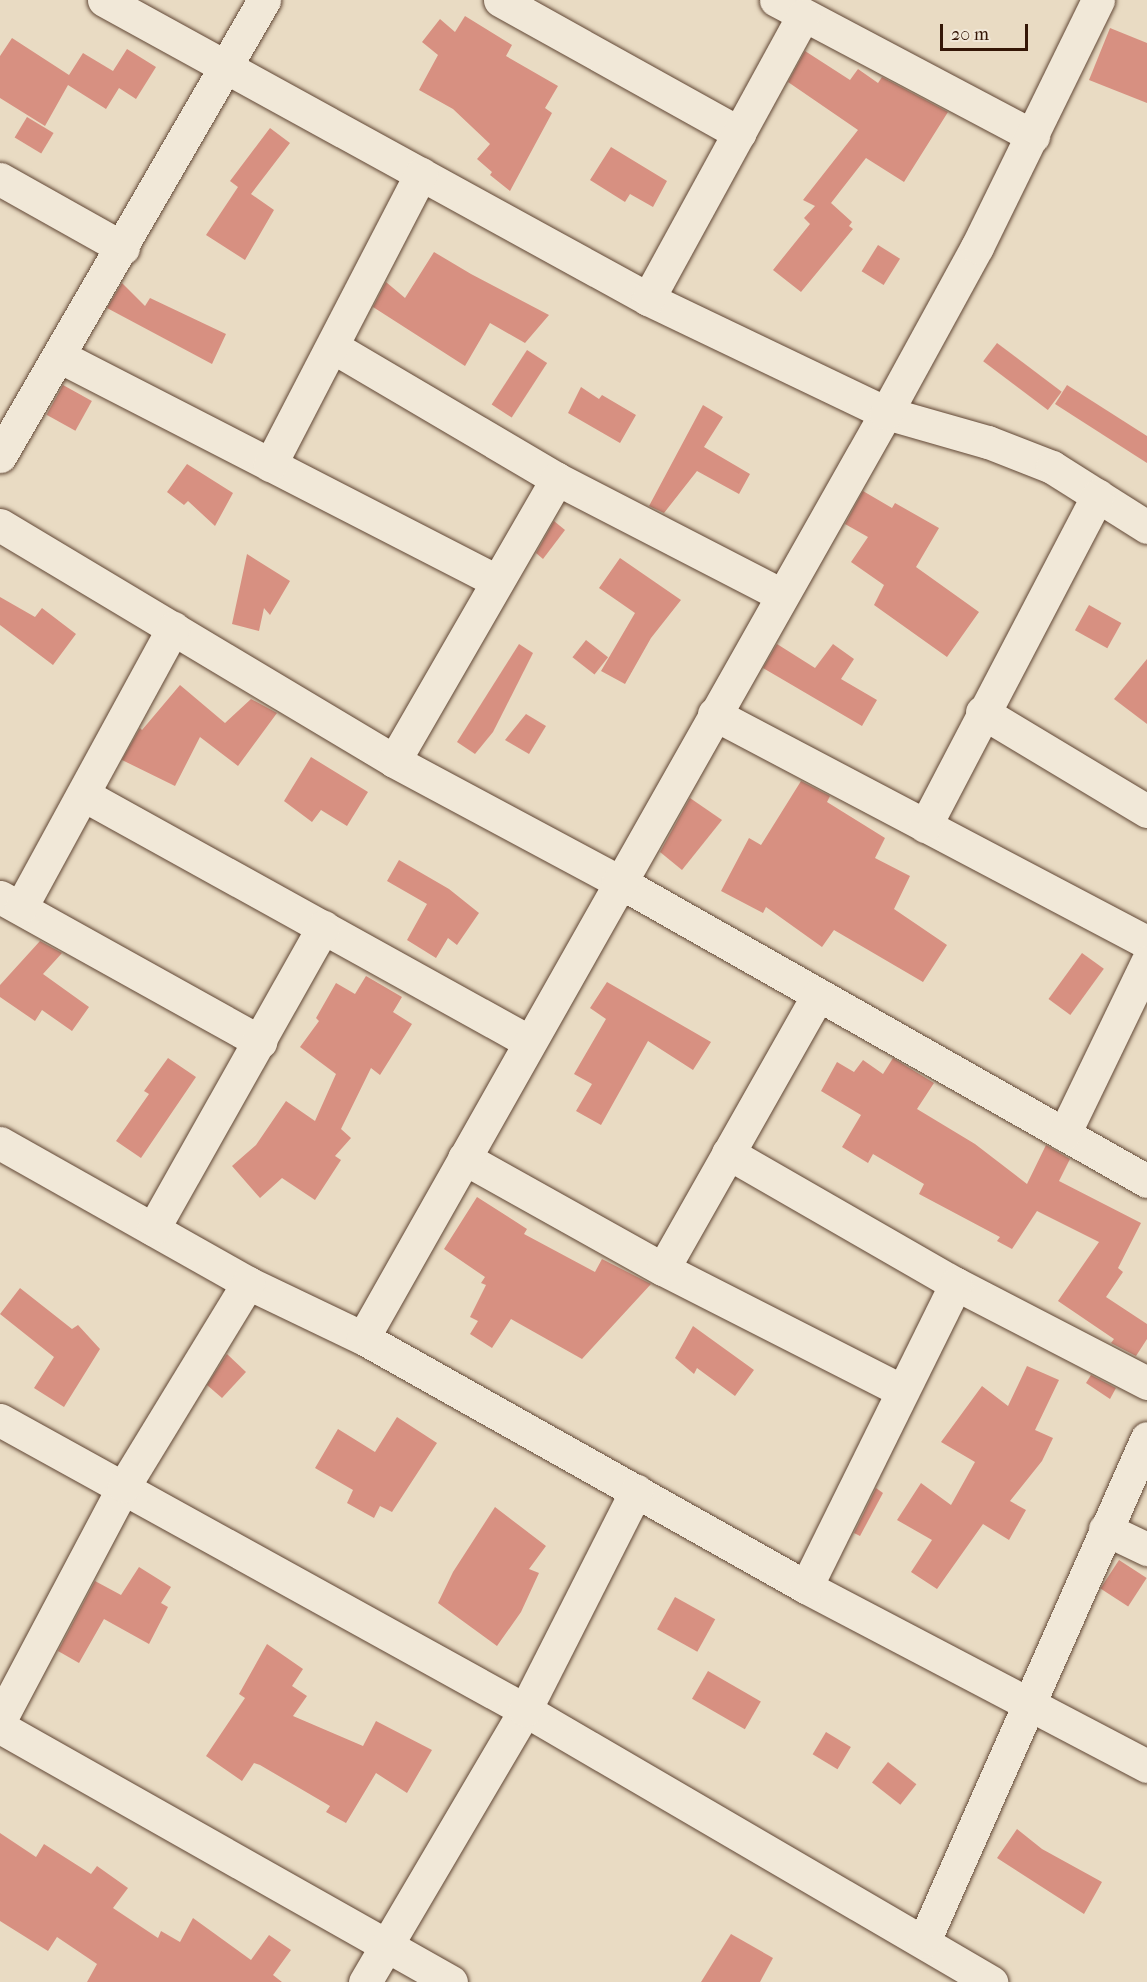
<!DOCTYPE html>
<html>
<head>
<meta charset="utf-8">
<style>
	body { margin:0 }
	#map { position:relative; width:1147px; height:1982px; overflow:hidden; background:#e9dbc3; font-family:"IM FELL French Canon",serif }
	div>[style] { position:absolute }
	[style*='--x'] { left:calc(var(--x)*1px); top:calc(var(--y)*1px); width:calc(var(--w)*1px); rotate:calc(var(--a)*1deg) }
	.building>* { inset:0; background:#d79081; transform-origin:0 0 }
	.roads { filter:drop-shadow(0 0 2px #614735) drop-shadow(0 0 2px #614735) }
	.minor>* { height:33px; margin:-16.5px; padding:0 16.5px; transform-origin:16.5px; border-radius:16.5px; background:#f1e8d8 }
	span { translate:-50% -50%; white-space:nowrap; text-align:center; line-height:1.15; -webkit-text-stroke:4.5px #f1e8d8; paint-order:stroke }
	.scale { position:absolute; left:940px; top:24px; width:88px; height:27px; box-sizing:border-box; border:3px solid #341606; border-top:0; padding-left:8px; font-size:18px; line-height:21px; white-space:nowrap; color:#341606; -webkit-text-stroke:4px #f1e8d8; paint-order:stroke }
</style>
</head>
<body>
<div id="map">
	<div class="building">
		<i style="clip-path:polygon(465px 16px,512px 45px,506px 56px,558px 86px,545px 108px,552px 113px,510px 191px,490px 175px,492px 172px,477px 159px,490px 144px,453px 109px,419px 90px,438px 55px,422px 42px,440px 19px,455px 32px)"></i>
		<i style="clip-path:polygon(1110px 28px,1147px 43px,1147px 103px,1089px 80px)"></i>
		<i style="clip-path:polygon(12px 38px,69px 75px,83px 53px,113px 71px,127px 49px,156px 67px,136px 99px,119px 88px,106px 109px,68px 85px,45px 126px,0 98px,0 56px)"></i>
		<i style="clip-path:polygon(805px 51px,850px 80px,858px 69px,878px 83px,882px 77px,948px 112px,904px 182px,866px 158px,831px 203px,852px 222px,849px 226px,853px 229px,801px 292px,773px 270px,810px 224px,804px 218px,815px 206px,803px 200px,858px 130px,788px 82px)"></i>
		<i style="left:27px;top:117px;width:31px;height:24px;rotate:31deg"></i>
		<i style="clip-path:polygon(270px 128px,290px 143px,251px 194px,274px 210px,245px 260px,206px 235px,238px 187px,230px 181px)"></i>
		<i style="clip-path:polygon(611px 147px,667px 181px,653px 207px,630px 194px,625px 202px,590px 180px)"></i>
		<i style="left:878px;top:245px;width:26px;height:31px;rotate:32deg"></i>
		<i style="clip-path:polygon(434px 252px,471px 274px,549px 315px,525px 343px,490px 323px,465px 366px,373px 307px,386px 282px,405px 298px)"></i>
		<i style="clip-path:polygon(122px 283px,145px 306px,150px 298px,226px 334px,212px 364px,107px 308px)"></i>
		<i style="left:997px;top:343px;width:81px;height:23px;rotate:37deg"></i>
		<i style="left:527px;top:350px;width:24px;height:65px;rotate:33deg"></i>
		<i style="left:63px;top:385px;width:33px;height:34px;rotate:29deg"></i>
		<i style="clip-path:polygon(1067px 385px,1147px 436px,1147px 463px,1055px 404px)"></i>
		<i style="clip-path:polygon(581px 387px,599px 399px,602px 395px,636px 415px,620px 443px,568px 413px)"></i>
		<i style="clip-path:polygon(703px 405px,723px 417px,704px 447px,750px 474px,739px 494px,697px 471px,664px 513px,649px 506px)"></i>
		<i style="clip-path:polygon(187px 464px,233px 493px,215px 526px,188px 501px,184px 505px,167px 492px)"></i>
		<i style="clip-path:polygon(863px 491px,892px 508px,895px 503px,939px 528px,916px 567px,979px 612px,947px 657px,874px 605px,884px 585px,851px 562px,868px 537px,845px 524px)"></i>
		<i style="clip-path:polygon(554px 521px,565px 530px,543px 559px,536px 553px)"></i>
		<i style="clip-path:polygon(247px 554px,290px 581px,270px 615px,264px 608px,259px 631px,232px 624px)"></i>
		<i style="clip-path:polygon(620px 558px,681px 600px,651px 638px,625px 684px,601px 671px,635px 613px,599px 588px)"></i>
		<i style="clip-path:polygon(0 597px,35px 617px,42px 608px,76px 634px,53px 665px,0 625px)"></i>
		<i style="left:1089px;top:605px;width:37px;height:29px;rotate:29deg"></i>
		<i style="left:586px;top:640px;width:28px;height:22px;rotate:38deg"></i>
		<i style="clip-path:polygon(519px 644px,533px 653px,493px 732px,475px 754px,457px 742px)"></i>
		<i style="clip-path:polygon(777px 644px,815px 668px,833px 644px,854px 659px,841px 679px,877px 700px,862px 726px,763px 668px)"></i>
		<i style="clip-path:polygon(1147px 659px,1147px 724px,1114px 699px)"></i>
		<i style="clip-path:polygon(180px 685px,225px 723px,251px 699px,277px 713px,238px 766px,200px 737px,175px 786px,122px 760px,140px 728px,142px 730px)"></i>
		<i style="clip-path:polygon(526px 714px,546px 726px,529px 754px,505px 740px)"></i>
		<i style="clip-path:polygon(311px 757px,368px 792px,347px 826px,321px 810px,312px 822px,284px 801px)"></i>
		<i style="clip-path:polygon(801px 781px,830px 796px,827px 802px,885px 838px,875px 858px,910px 876px,894px 909px,947px 945px,923px 982px,834px 930px,822px 947px,766px 907px,763px 913px,721px 891px,749px 838px,761px 845px)"></i>
		<i style="clip-path:polygon(690px 798px,722px 820px,682px 870px,660px 852px)"></i>
		<i style="clip-path:polygon(399px 860px,449px 889px,479px 913px,457px 945px,448px 938px,436px 958px,407px 940px,427px 904px,387px 881px)"></i>
		<i style="clip-path:polygon(40px 941px,62px 953px,43px 974px,89px 1007px,72px 1031px,42px 1010px,35px 1021px,0 997px,0 985px)"></i>
		<i style="left:1082px;top:953px;width:27px;height:57px;rotate:36deg"></i>
		<i style="clip-path:polygon(366px 976px,402px 997px,393px 1012px,412px 1024px,380px 1075px,371px 1068px,341px 1129px,351px 1138px,335px 1156px,341px 1160px,315px 1200px,282px 1178px,260px 1198px,232px 1166px,256px 1145px,286px 1101px,315px 1121px,336px 1074px,300px 1047px,319px 1021px,316px 1018px,336px 983px,355px 994px)"></i>
		<i style="clip-path:polygon(607px 982px,711px 1042px,693px 1070px,648px 1041px,601px 1125px,576px 1111px,592px 1084px,574px 1074px,606px 1019px,590px 1008px)"></i>
		<i style="clip-path:polygon(168px 1058px,196px 1077px,141px 1158px,116px 1141px,149px 1094px,144px 1091px)"></i>
		<i style="clip-path:polygon(893px 1058px,934px 1083px,917px 1109px,975px 1144px,1027px 1184px,1046px 1145px,1070px 1159px,1059px 1181px,1141px 1223px,1118px 1268px,1123px 1272px,1106px 1297px,1147px 1324px,1147px 1339px,1136px 1356px,1111px 1343px,1114px 1339px,1058px 1301px,1099px 1242px,1037px 1211px,1012px 1249px,997px 1241px,1000px 1237px,919px 1194px,924px 1184px,873px 1154px,868px 1163px,842px 1147px,861px 1115px,821px 1091px,837px 1062px,854px 1072px,863px 1060px,883px 1074px)"></i>
		<i style="clip-path:polygon(477px 1197px,527px 1229px,524px 1234px,595px 1272px,602px 1259px,651px 1284px,582px 1359px,511px 1319px,492px 1348px,470px 1334px,478px 1321px,470px 1317px,486px 1285px,481px 1283px,485px 1277px,444px 1249px)"></i>
		<i style="clip-path:polygon(20px 1288px,72px 1329px,78px 1325px,100px 1349px,64px 1407px,34px 1388px,54px 1357px,0 1314px)"></i>
		<i style="clip-path:polygon(693px 1326px,754px 1370px,735px 1396px,697px 1368px,694px 1374px,675px 1358px)"></i>
		<i style="clip-path:polygon(227px 1354px,246px 1372px,222px 1398px,207px 1385px)"></i>
		<i style="clip-path:polygon(1027px 1366px,1059px 1380px,1035px 1430px,1053px 1438px,1042px 1461px,1010px 1501px,1026px 1510px,1009px 1540px,983px 1524px,937px 1589px,911px 1572px,932px 1540px,897px 1520px,921px 1483px,951px 1505px,975px 1462px,941px 1442px,982px 1386px,1008px 1406px)"></i>
		<i style="clip-path:polygon(1091px 1375px,1116px 1388px,1110px 1399px,1086px 1383px)"></i>
		<i style="clip-path:polygon(397px 1417px,437px 1443px,392px 1512px,380px 1506px,374px 1518px,347px 1503px,353px 1490px,315px 1468px,338px 1429px,375px 1452px)"></i>
		<i style="clip-path:polygon(876px 1488px,883px 1493px,860px 1536px,854px 1533px)"></i>
		<i style="clip-path:polygon(495px 1507px,546px 1546px,529px 1569px,539px 1573px,521px 1612px,497px 1646px,438px 1603px,453px 1572px)"></i>
		<i style="left:1119px;top:1560px;width:33px;height:34px;rotate:33deg"></i>
		<i style="clip-path:polygon(139px 1567px,171px 1587px,161px 1603px,168px 1607px,149px 1644px,104px 1619px,79px 1663px,58px 1651px,95px 1581px,121px 1595px)"></i>
		<i style="left:675px;top:1597px;width:46px;height:37px;rotate:29deg"></i>
		<i style="clip-path:polygon(267px 1644px,303px 1669px,292px 1686px,307px 1696px,293px 1716px,363px 1746px,376px 1721px,432px 1750px,407px 1793px,376px 1773px,346px 1823px,326px 1812px,330px 1806px,260px 1765px,254px 1763px,242px 1781px,206px 1756px,245px 1698px,239px 1694px)"></i>
		<i style="left:708px;top:1671px;width:61px;height:32px;rotate:30deg"></i>
		<i style="left:826px;top:1732px;width:29px;height:26px;rotate:31deg"></i>
		<i style="left:888px;top:1762px;width:36px;height:26px;rotate:38deg"></i>
		<i style="clip-path:polygon(1017px 1829px,1042px 1849px,1102px 1882px,1084px 1914px,997px 1858px)"></i>
		<i style="clip-path:polygon(0 1833px,36px 1857px,44px 1844px,91px 1874px,97px 1866px,128px 1888px,113px 1908px,158px 1938px,161px 1931px,180px 1942px,193px 1918px,251px 1960px,269px 1935px,291px 1950px,273px 1975px,282px 1982px,87px 1982px,97px 1964px,57px 1937px,48px 1951px,0 1921px)"></i>
		<i style="clip-path:polygon(731px 1934px,773px 1958px,760px 1982px,701px 1982px)"></i>
	</div>
	<div class="roads">
		<div class="minor">
			<i style="--x:104;--y:0;--w:621;--a:28.79"></i>
			<i style="--x:648;--y:299;--w:264;--a:25.6"></i>
			<i style="--x:886;--y:413;--w:106;--a:15.9"></i>
			<i style="--x:988;--y:442;--w:69;--a:21.3"></i>
			<i style="--x:1052;--y:467;--w:112;--a:32.3"></i>
			<i style="--x:500;--y:0;--w:274;--a:29.1"></i>
			<i style="--x:776;--y:0;--w:291;--a:27.9"></i>
			<i style="--x:0;--y:179;--w:141;--a:29.3"></i>
			<i style="--x:648;--y:299;--w:323;--a:-61.3"></i>
			<i style="--x:333;--y:347;--w:260;--a:30.5"></i>
			<i style="--x:557;--y:479;--w:253;--a:27.3"></i>
			<i style="--x:59;--y:356;--w:492;--a:27.2"></i>
			<i style="--x:0;--y:456;--w:527;--a:-59.93"></i>
			<i style="--x:270;--y:465;--w:328;--a:-62.6"></i>
			<i style="--x:0;--y:525;--w:459;--a:30.9"></i>
			<i style="--x:394;--y:761;--w:254;--a:28.2"></i>
			<i style="--x:618;--y:881;--w:608;--a:29.56"></i>
			<i style="--x:982;--y:712;--w:192;--a:31"></i>
			<i style="--x:714;--y:714;--w:489;--a:27.8"></i>
			<i style="--x:394;--y:761;--w:326;--a:-60"></i>
			<i style="--x:84;--y:795;--w:508;--a:28.99"></i>
			<i style="--x:925;--y:826;--w:373;--a:-62.4"></i>
			<i style="--x:0;--y:897;--w:298;--a:29.1"></i>
			<i style="--x:21;--y:907;--w:318;--a:-61.4"></i>
			<i style="--x:1064;--y:1134;--w:191;--a:-64.2"></i>
			<i style="--x:0;--y:1143;--w:285;--a:29.4"></i>
			<i style="--x:248;--y:1283;--w:127;--a:25.6"></i>
			<i style="--x:363;--y:1338;--w:508;--a:29.34"></i>
			<i style="--x:806;--y:1587;--w:385;--a:27.7"></i>
			<i style="--x:728;--y:1153;--w:263;--a:29.9"></i>
			<i style="--x:956;--y:1284;--w:215;--a:27.4"></i>
			<i style="--x:464;--y:1158;--w:228;--a:29.2"></i>
			<i style="--x:663;--y:1269;--w:268;--a:27"></i>
			<i style="--x:153;--y:1229;--w:347;--a:-60.6"></i>
			<i style="--x:663;--y:1269;--w:315;--a:-60.5"></i>
			<i style="--x:363;--y:1338;--w:1063;--a:-60.52"></i>
			<i style="--x:886;--y:413;--w:189;--a:-61.3"></i>
			<i style="--x:977;--y:247;--w:275;--a:-63.9"></i>
			<i style="--x:0;--y:1420;--w:600;--a:28.92"></i>
			<i style="--x:525;--y:1710;--w:540;--a:30.27"></i>
			<i style="--x:1105;--y:1529;--w:47;--a:25.5"></i>
			<i style="--x:806;--y:1587;--w:338;--a:-63.7"></i>
			<i style="--x:0;--y:1720;--w:265;--a:-62.1"></i>
			<i style="--x:124;--y:1486;--w:238;--a:-58.6"></i>
			<i style="--x:0;--y:1727;--w:518;--a:29.48"></i>
			<i style="--x:924;--y:1941;--w:550;--a:-66.09"></i>
			<i style="--x:365;--y:1982;--w:316;--a:-59.5"></i>
			<i style="--x:525;--y:1710;--w:246;--a:-63.1"></i>
		</div>
	</div>
	<div class="scale">20 m</div>
</div>
</body>
</html>
